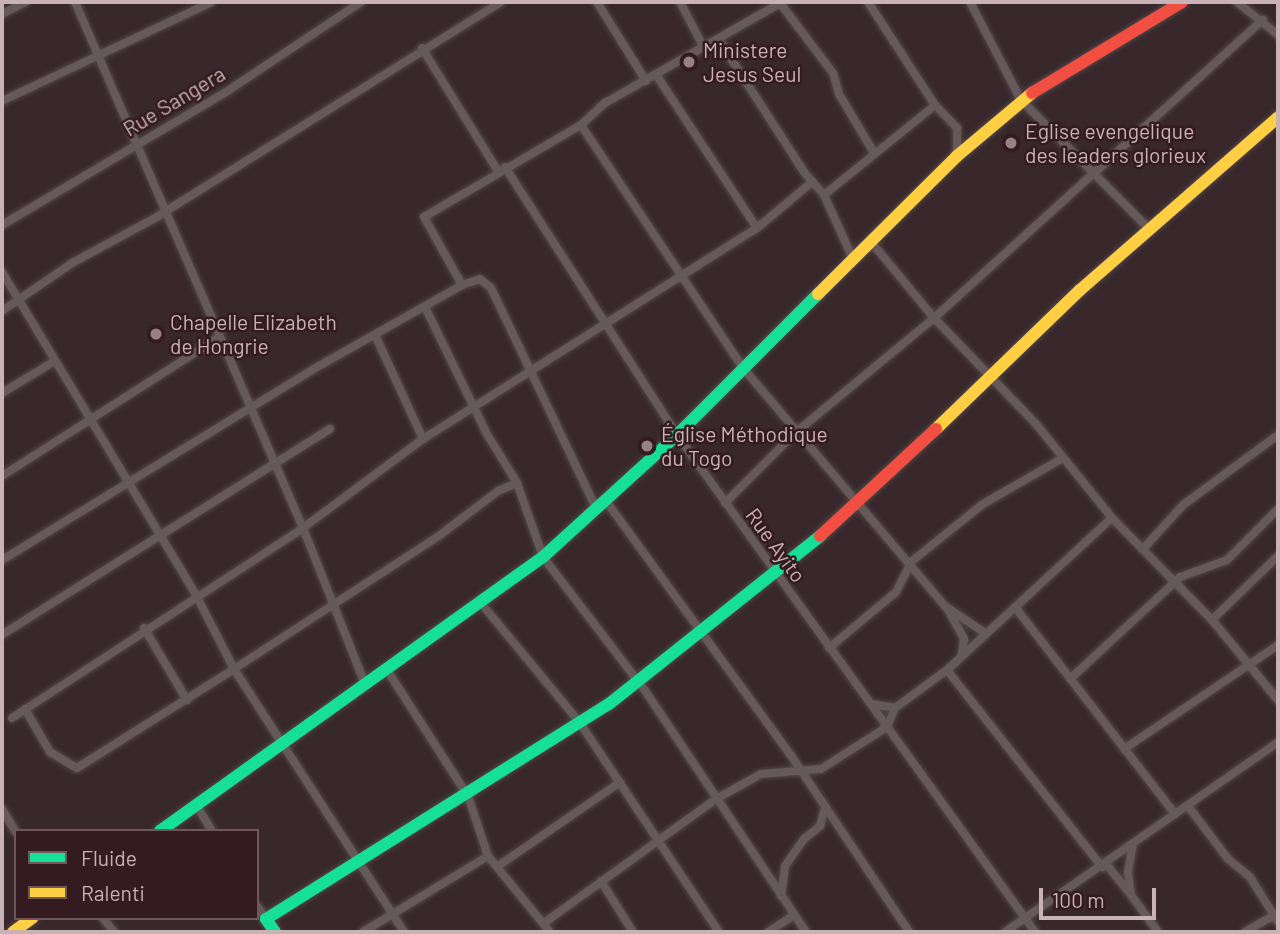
<!DOCTYPE html>
<html>
<head>
<meta charset="utf-8">
<style>
	body { margin:0 }
	#map { position:relative; width:1280px; height:934px; overflow:hidden; background:#38282b; font-family:Barlow,sans-serif }
	div>[style] { position:absolute }
	[style*='--x'] { left:calc(var(--x)*1px); top:calc(var(--y)*1px); width:calc(var(--w)*1px); rotate:calc(var(--a)*1deg) }
	.roads { filter:drop-shadow(0 0 2px #514547) drop-shadow(0 0 2px #514547) }
	.street>* { height:8px; margin:-4px; padding:0 4px; transform-origin:4px; border-radius:4px; background:#65595a }
	.fast>* { height:12px; margin:-6px; padding:0 6px; transform-origin:6px; border-radius:6px; background:#16e098 }
	.slow>* { height:12px; margin:-6px; padding:0 6px; transform-origin:6px; border-radius:6px; background:#ffcf43 }
	.jam>* { height:12px; margin:-6px; padding:0 6px; transform-origin:6px; border-radius:6px; background:#f24e42 }
	.dots>* { width:19px; height:19px; translate:-50% -50%; box-sizing:border-box; border:4px solid #331b1f; border-radius:50% }
	span { translate:-50% -50%; white-space:nowrap; text-align:center; line-height:1.15; -webkit-text-stroke:5px #331b1f; paint-order:stroke }
	.poi-label { font-size:21px; color:#c9b2b5 }
	.left { translate:0 -50%; text-align:left }
	.street-label { font-size:21px; color:#c9b2b5 }
	.frame { position:absolute; inset:0; border:4px solid #c9b2b5; pointer-events:none }
	.legend { position:absolute; left:14px; top:829px; width:245px; height:91px; box-sizing:border-box; background:#331b1f; border:2px solid #6f575b; margin:0; padding:9px 12px; list-style:none; font-size:21px; color:#c9b2b5 }
	.legend li { display:flex; align-items:center; gap:14px; height:35px }
	.legend b { width:35px; border:2px solid #6f575b }
	.scale { position:absolute; left:1039px; top:888px; width:117px; height:32px; box-sizing:border-box; border:4px solid #c9b2b5; border-top:0; padding-left:9px; font-size:21px; line-height:24px; white-space:nowrap; color:#c9b2b5; -webkit-text-stroke:5px #331b1f; paint-order:stroke }
</style>
</head>
<body>
<div id="map">
	<div class="roads">
		<div class="street">
			<i style="--x:75;--y:2;--w:573;--a:66.57"></i>
			<i style="--x:303;--y:528;--w:170;--a:68.3"></i>
			<i style="--x:597;--y:2;--w:93;--a:58.2"></i>
			<i style="--x:680;--y:2;--w:52;--a:62.4"></i>
			<i style="--x:868;--y:2;--w:123;--a:57"></i>
			<i style="--x:935;--y:105;--w:32;--a:46"></i>
			<i style="--x:957;--y:128;--w:28;--a:90"></i>
			<i style="--x:970;--y:2;--w:110;--a:62.5"></i>
			<i style="--x:1021;--y:100;--w:183;--a:45.2"></i>
			<i style="--x:1237;--y:2;--w:53;--a:38.8"></i>
			<i style="--x:780;--y:3;--w:88;--a:52.9"></i>
			<i style="--x:833;--y:73;--w:22;--a:74"></i>
			<i style="--x:839;--y:94;--w:69;--a:59.3"></i>
			<i style="--x:2;--y:14;--w:27;--a:-27"></i>
			<i style="--x:719;--y:40;--w:157;--a:57.2"></i>
			<i style="--x:804;--y:172;--w:30;--a:49"></i>
			<i style="--x:824;--y:195;--w:70;--a:65.6"></i>
			<i style="--x:422;--y:48;--w:145;--a:58.3"></i>
			<i style="--x:657;--y:76;--w:182;--a:56.7"></i>
			<i style="--x:2;--y:101;--w:231;--a:-25.3"></i>
			<i style="--x:581;--y:125;--w:292;--a:56.3"></i>
			<i style="--x:743;--y:368;--w:312;--a:49.7"></i>
			<i style="--x:945;--y:606;--w:48;--a:34"></i>
			<i style="--x:505;--y:167;--w:318;--a:57.3"></i>
			<i style="--x:677;--y:435;--w:613;--a:54.23"></i>
			<i style="--x:824;--y:195;--w:143;--a:-39"></i>
			<i style="--x:2;--y:225;--w:264;--a:-30.7"></i>
			<i style="--x:229;--y:90;--w:159;--a:-33.7"></i>
			<i style="--x:872;--y:243;--w:97;--a:50.4"></i>
			<i style="--x:934;--y:318;--w:147;--a:46.1"></i>
			<i style="--x:1036;--y:424;--w:121;--a:51"></i>
			<i style="--x:1112;--y:518;--w:143;--a:45.6"></i>
			<i style="--x:1212;--y:620;--w:104;--a:50.5"></i>
			<i style="--x:2;--y:272;--w:377;--a:59"></i>
			<i style="--x:196;--y:595;--w:83;--a:62.8"></i>
			<i style="--x:234;--y:669;--w:246;--a:-33"></i>
			<i style="--x:440;--y:535;--w:73;--a:-37.2"></i>
			<i style="--x:498;--y:491;--w:21;--a:-23"></i>
			<i style="--x:462;--y:285;--w:19;--a:-18"></i>
			<i style="--x:480;--y:279;--w:14;--a:39"></i>
			<i style="--x:491;--y:288;--w:246;--a:64.5"></i>
			<i style="--x:425;--y:307;--w:141;--a:64"></i>
			<i style="--x:487;--y:434;--w:57;--a:58.5"></i>
			<i style="--x:517;--y:483;--w:78;--a:70.6"></i>
			<i style="--x:543;--y:557;--w:166;--a:52.6"></i>
			<i style="--x:644;--y:689;--w:292;--a:56.3"></i>
			<i style="--x:2;--y:311;--w:85;--a:-34.4"></i>
			<i style="--x:72;--y:263;--w:94;--a:-28.5"></i>
			<i style="--x:155;--y:218;--w:408;--a:-32"></i>
			<i style="--x:375;--y:335;--w:115;--a:65.2"></i>
			<i style="--x:2;--y:393;--w:60;--a:-31.3"></i>
			<i style="--x:2;--y:476;--w:256;--a:-32.6"></i>
			<i style="--x:606;--y:501;--w:313;--a:54"></i>
			<i style="--x:790;--y:754;--w:214;--a:56.2"></i>
			<i style="--x:725;--y:503;--w:99;--a:-45"></i>
			<i style="--x:795;--y:433;--w:180;--a:-39.6"></i>
			<i style="--x:934;--y:318;--w:444;--a:-42.2"></i>
			<i style="--x:1143;--y:549;--w:59;--a:-47.7"></i>
			<i style="--x:1183;--y:505;--w:118;--a:-36.4"></i>
			<i style="--x:2;--y:560;--w:372;--a:-31.5"></i>
			<i style="--x:319;--y:366;--w:164;--a:-29.5"></i>
			<i style="--x:462;--y:285;--w:78;--a:-119.2"></i>
			<i style="--x:424;--y:217;--w:182;--a:-30.4"></i>
			<i style="--x:581;--y:125;--w:33;--a:-43"></i>
			<i style="--x:605;--y:103;--w:204;--a:-29.7"></i>
			<i style="--x:480;--y:602;--w:157;--a:50.4"></i>
			<i style="--x:580;--y:723;--w:251;--a:56.4"></i>
			<i style="--x:1015;--y:607;--w:262;--a:52.3"></i>
			<i style="--x:947;--y:608;--w:35;--a:61"></i>
			<i style="--x:964;--y:639;--w:15;--a:98"></i>
			<i style="--x:1212;--y:620;--w:92;--a:-44.1"></i>
			<i style="--x:144;--y:628;--w:84;--a:59.2"></i>
			<i style="--x:3;--y:634;--w:386;--a:-32.1"></i>
			<i style="--x:829;--y:648;--w:87;--a:-39.9"></i>
			<i style="--x:896;--y:592;--w:34;--a:-63"></i>
			<i style="--x:911;--y:562;--w:92;--a:-38.9"></i>
			<i style="--x:983;--y:504;--w:92;--a:-29.9"></i>
			<i style="--x:387;--y:670;--w:150;--a:57.3"></i>
			<i style="--x:468;--y:796;--w:63;--a:71.6"></i>
			<i style="--x:488;--y:856;--w:98;--a:50.8"></i>
			<i style="--x:947;--y:670;--w:251;--a:51.8"></i>
			<i style="--x:1070;--y:679;--w:150;--a:-42.8"></i>
			<i style="--x:1180;--y:577;--w:50;--a:-19.9"></i>
			<i style="--x:1227;--y:560;--w:72;--a:-45"></i>
			<i style="--x:871;--y:704;--w:24;--a:9"></i>
			<i style="--x:895;--y:708;--w:64;--a:-36.2"></i>
			<i style="--x:947;--y:670;--w:224;--a:-42.7"></i>
			<i style="--x:25;--y:709;--w:50;--a:59.8"></i>
			<i style="--x:50;--y:752;--w:31;--a:31"></i>
			<i style="--x:77;--y:768;--w:186;--a:-32.2"></i>
			<i style="--x:234;--y:669;--w:313;--a:57.1"></i>
			<i style="--x:12;--y:718;--w:348;--a:-33.1"></i>
			<i style="--x:303;--y:528;--w:149;--a:-36.6"></i>
			<i style="--x:423;--y:439;--w:395;--a:-32.3"></i>
			<i style="--x:757;--y:228;--w:72;--a:-39.9"></i>
			<i style="--x:1124;--y:749;--w:186;--a:-34"></i>
			<i style="--x:197;--y:806;--w:29;--a:59"></i>
			<i style="--x:1188;--y:806;--w:66;--a:53"></i>
			<i style="--x:1228;--y:859;--w:28;--a:39"></i>
			<i style="--x:1250;--y:877;--w:53;--a:58.1"></i>
			<i style="--x:2;--y:809;--w:27;--a:59"></i>
			<i style="--x:1133;--y:844;--w:29;--a:100"></i>
			<i style="--x:1128;--y:873;--w:22;--a:82"></i>
			<i style="--x:1131;--y:895;--w:46;--a:53.9"></i>
			<i style="--x:1106;--y:864;--w:40;--a:51"></i>
			<i style="--x:498;--y:866;--w:148;--a:-34.5"></i>
			<i style="--x:601;--y:881;--w:60;--a:57.9"></i>
			<i style="--x:781;--y:896;--w:30;--a:-82"></i>
			<i style="--x:785;--y:866;--w:33;--a:-55"></i>
			<i style="--x:804;--y:839;--w:21;--a:-39"></i>
			<i style="--x:820;--y:826;--w:20;--a:-75"></i>
			<i style="--x:257;--y:906;--w:16;--a:55"></i>
			<i style="--x:103;--y:918;--w:18;--a:52"></i>
			<i style="--x:544;--y:923;--w:212;--a:-35.8"></i>
			<i style="--x:716;--y:799;--w:51;--a:-29.1"></i>
			<i style="--x:761;--y:774;--w:60;--a:-4.8"></i>
			<i style="--x:821;--y:769;--w:78;--a:-32.5"></i>
			<i style="--x:887;--y:727;--w:21;--a:-67"></i>
			<i style="--x:363;--y:932;--w:146;--a:-31.3"></i>
			<i style="--x:768;--y:932;--w:31;--a:-33"></i>
			<i style="--x:1005;--y:932;--w:333;--a:-34.8"></i>
			<i style="--x:1245;--y:932;--w:34;--a:-30"></i>
		</div>
		<div class="fast">
			<i style="--x:160;--y:831;--w:471;--a:-35.6"></i>
			<i style="--x:543;--y:557;--w:181;--a:-42.3"></i>
			<i style="--x:677;--y:435;--w:199;--a:-45"></i>
			<i style="--x:275;--y:932;--w:16;--a:-125"></i>
			<i style="--x:266;--y:919;--w:405;--a:-32.1"></i>
			<i style="--x:609;--y:704;--w:270;--a:-38.5"></i>
		</div>
		<div class="slow">
			<i style="--x:818;--y:294;--w:196;--a:-44.8"></i>
			<i style="--x:957;--y:156;--w:98;--a:-40"></i>
			<i style="--x:936;--y:429;--w:200;--a:-44"></i>
			<i style="--x:1080;--y:290;--w:263;--a:-41.1"></i>
			<i style="--x:13;--y:932;--w:24;--a:-36"></i>
		</div>
		<div class="jam">
			<i style="--x:1032;--y:93;--w:175;--a:-31.2"></i>
			<i style="--x:820;--y:536;--w:158;--a:-42.7"></i>
		</div>
	</div>
	<div class="dots">
		<i style="left:689px;top:62px;background:#968285"></i>
		<i style="left:1011px;top:143px;background:#968285"></i>
		<i style="left:156px;top:334px;background:#968285"></i>
		<i style="left:647px;top:446px;background:#968285"></i>
	</div>
	<div class="poi-label">
		<span class="left" style="left:703px;top:62px">Ministere<br>Jesus Seul</span>
		<span class="left" style="left:1025px;top:143px">Eglise evengelique<br>des leaders glorieux</span>
		<span class="left" style="left:170px;top:334px">Chapelle Elizabeth<br>de Hongrie</span>
		<span class="left" style="left:661px;top:446px">Église Méthodique<br>du Togo</span>
	</div>
	<div class="street-label">
		<span style="left:174px;top:101px;rotate:-31deg">Rue Sangera</span>
		<span style="left:776px;top:545px;rotate:54deg">Rue Ayito</span>
	</div>
	<div class="frame"></div>
	<ul class="legend">
	<li><b style="height:9px;background:#16e098"></b>Fluide</li>
	<li><b style="height:9px;background:#ffcf43"></b>Ralenti</li>
	</ul>
	<div class="scale">100 m</div>
</div>
</body>
</html>
